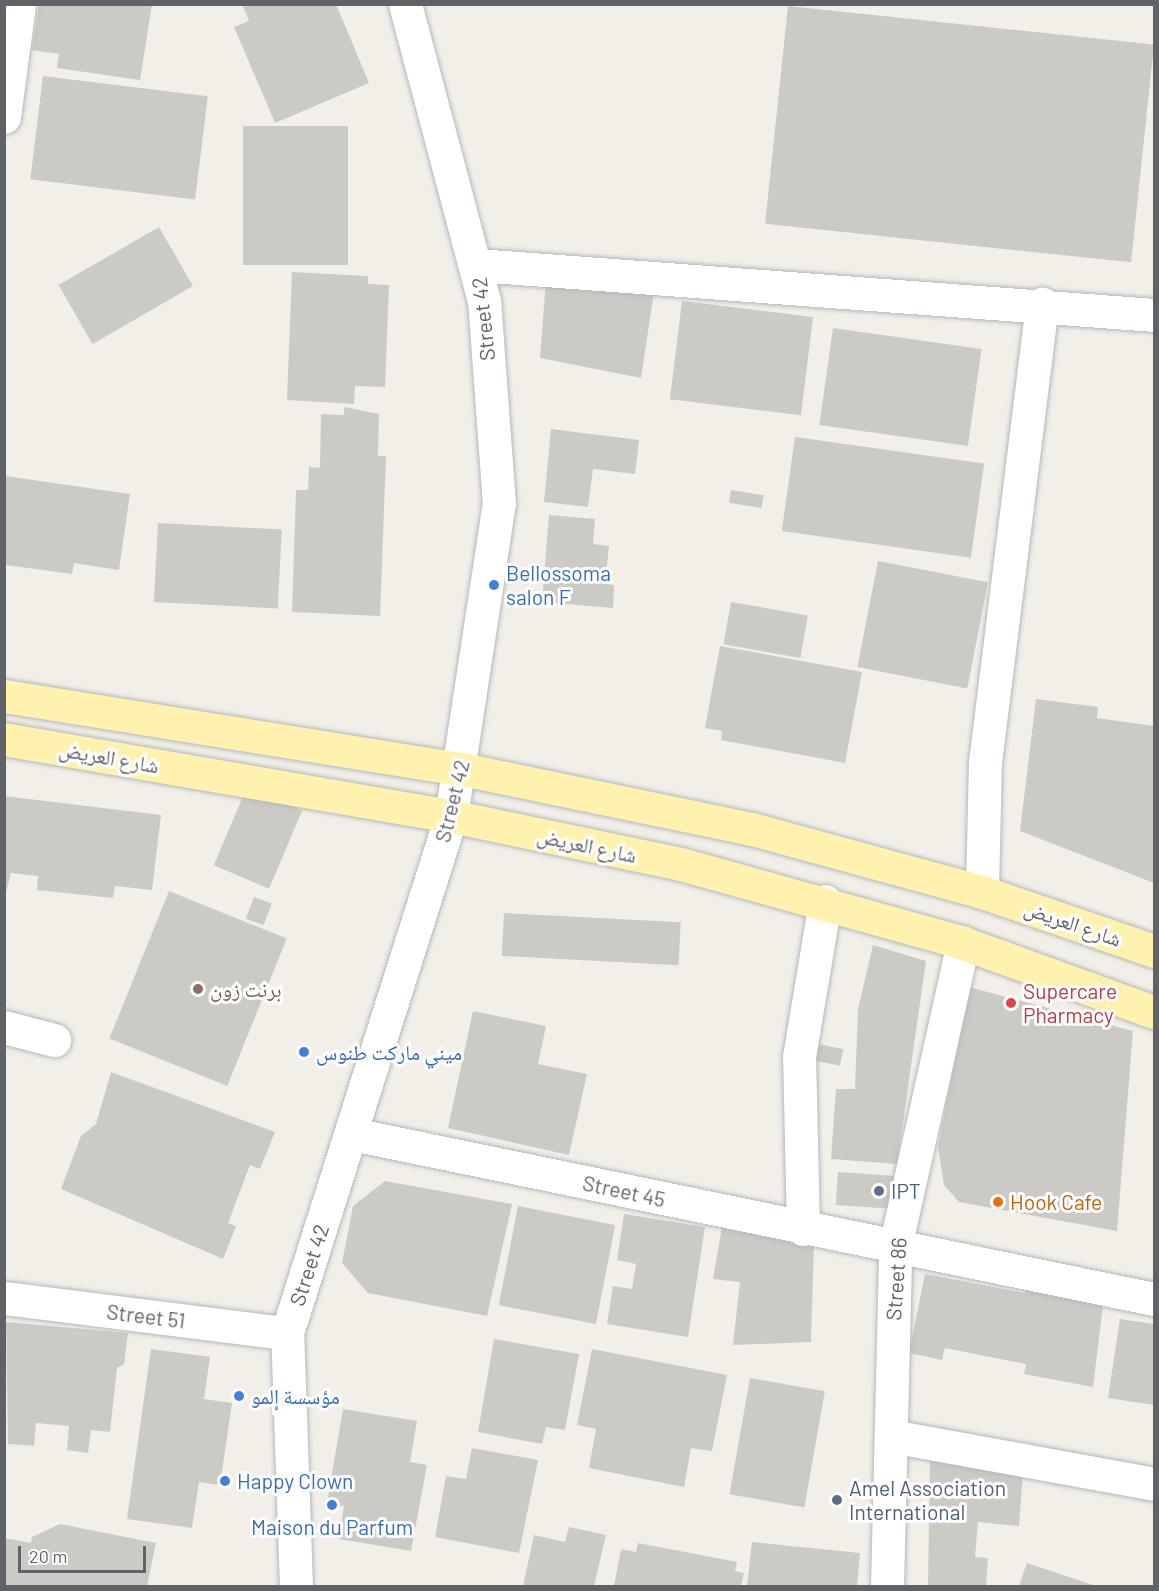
<!DOCTYPE html>
<html>
<head>
<meta charset="utf-8">
<style>
	body { margin:0 }
	#map { position:relative; width:1159px; height:1591px; overflow:hidden; background:#f1efe8; font-family:Barlow,"Noto Naskh Arabic",sans-serif }
	div>[style] { position:absolute }
	[style*='--x'] { left:calc(var(--x)*1px); top:calc(var(--y)*1px); width:calc(var(--w)*1px); rotate:calc(var(--a)*1deg) }
	.building>* { inset:0; background:#cccac5; transform-origin:0 0 }
	.roads { filter:drop-shadow(0 0 2px #b5b8bc) drop-shadow(0 0 2px #b5b8bc) }
	.minor>* { height:33px; margin:-16.5px; padding:0 16.5px; transform-origin:16.5px; border-radius:16.5px; background:#fff }
	.major>* { height:33px; margin:-16.5px; padding:0 16.5px; transform-origin:16.5px; border-radius:16.5px; background:#fff2af }
	.dots>* { width:16px; height:16px; translate:-50% -50%; box-sizing:border-box; border:3px solid #fff; border-radius:50% }
	span { translate:-50% -50%; white-space:nowrap; text-align:center; line-height:1.15; -webkit-text-stroke:6px #fff; paint-order:stroke }
	.street-label { font-size:21px; color:#5f6368 }
	.shop-label { font-size:21px; color:#366cbe }
	.left { translate:0 -50%; text-align:left }
	.education-label { font-size:21px; color:#785e54 }
	.health-label { font-size:21px; color:#be3a42 }
	.service-label { font-size:21px; color:#4e5e75 }
	.food-label { font-size:21px; color:#c56008 }
	.frame { position:absolute; inset:0; border:6px solid #5f6368; pointer-events:none }
	.scale { position:absolute; left:18px; top:1546px; width:128px; height:27px; box-sizing:border-box; border:3px solid #5f6368; border-top:0; padding-left:8px; font-size:18px; line-height:21px; white-space:nowrap; color:#5f6368; -webkit-text-stroke:4px #fff; paint-order:stroke }
</style>
</head>
<body>
<div id="map">
	<div class="building">
		<i style="clip-path:polygon(39px 4px,152px 4px,140px 80px,57px 68px,59px 54px,32px 50px)"></i>
		<i style="clip-path:polygon(242px 4px,336px 4px,369px 83px,275px 123px,234px 27px,249px 21px)"></i>
		<i style="left:788px;top:6px;width:368px;height:219px;rotate:6deg"></i>
		<i style="left:43px;top:76px;width:166px;height:104px;rotate:7deg"></i>
		<i style="left:348px;top:126px;width:139px;height:105px;rotate:90deg"></i>
		<i style="left:159px;top:227px;width:68px;height:116px;rotate:60deg"></i>
		<i style="clip-path:polygon(292px 272px,368px 276px,368px 284px,389px 285px,385px 387px,355px 386px,354px 404px,287px 400px)"></i>
		<i style="clip-path:polygon(546px 280px,654px 292px,641px 378px,540px 358px)"></i>
		<i style="left:682px;top:301px;width:132px;height:99px;rotate:7deg"></i>
		<i style="left:833px;top:328px;width:150px;height:98px;rotate:8deg"></i>
		<i style="clip-path:polygon(344px 407px,379px 414px,378px 456px,386px 456px,380px 616px,292px 612px,296px 490px,308px 490px,309px 467px,320px 468px,321px 414px,344px 415px)"></i>
		<i style="clip-path:polygon(551px 429px,639px 440px,635px 474px,593px 469px,588px 507px,544px 502px)"></i>
		<i style="left:795px;top:437px;width:191px;height:95px;rotate:8deg"></i>
		<i style="clip-path:polygon(5px 476px,130px 494px,119px 570px,74px 563px,72px 574px,6px 565px)"></i>
		<i style="left:731px;top:490px;width:33px;height:13px;rotate:9deg"></i>
		<i style="clip-path:polygon(549px 515px,595px 519px,593px 544px,609px 546px,605px 584px,614px 585px,613px 608px,542px 602px)"></i>
		<i style="left:158px;top:523px;width:124px;height:79px;rotate:3deg"></i>
		<i style="left:878px;top:561px;width:112px;height:108px;rotate:11deg"></i>
		<i style="left:731px;top:602px;width:78px;height:43px;rotate:10deg"></i>
		<i style="clip-path:polygon(720px 646px,862px 672px,845px 763px,721px 740px,722px 731px,705px 728px)"></i>
		<i style="clip-path:polygon(1036px 699px,1098px 707px,1097px 718px,1154px 726px,1154px 883px,1020px 831px)"></i>
		<i style="left:247px;top:787px;width:60px;height:85px;rotate:23deg"></i>
		<i style="clip-path:polygon(4px 796px,161px 815px,152px 890px,115px 886px,113px 898px,37px 890px,38px 876px,11px 873px,4px 900px)"></i>
		<i style="left:169px;top:891px;width:127px;height:159px;rotate:22deg"></i>
		<i style="left:254px;top:897px;width:19px;height:23px;rotate:21deg"></i>
		<i style="left:504px;top:913px;width:177px;height:43px;rotate:3deg"></i>
		<i style="clip-path:polygon(873px 945px,926px 961px,897px 1164px,831px 1159px,836px 1089px,855px 1089px,858px 1009px)"></i>
		<i style="clip-path:polygon(969px 987px,1133px 1031px,1117px 1231px,959px 1202px,944px 1185px,938px 1147px)"></i>
		<i style="clip-path:polygon(473px 1011px,546px 1026px,538px 1064px,587px 1074px,569px 1155px,448px 1128px)"></i>
		<i style="left:814px;top:1043px;width:30px;height:17px;rotate:12deg"></i>
		<i style="clip-path:polygon(111px 1072px,275px 1132px,260px 1169px,250px 1165px,228px 1223px,236px 1226px,223px 1259px,61px 1189px,81px 1136px,96px 1124px)"></i>
		<i style="left:838px;top:1172px;width:66px;height:33px;rotate:4deg"></i>
		<i style="clip-path:polygon(385px 1181px,512px 1204px,487px 1316px,368px 1293px,342px 1263px,353px 1206px)"></i>
		<i style="left:518px;top:1206px;width:99px;height:101px;rotate:11deg"></i>
		<i style="clip-path:polygon(624px 1214px,705px 1227px,688px 1337px,607px 1324px,613px 1286px,632px 1289px,636px 1264px,617px 1260px)"></i>
		<i style="clip-path:polygon(722px 1227px,814px 1242px,811px 1342px,733px 1345px,740px 1282px,713px 1279px)"></i>
		<i style="clip-path:polygon(925px 1274px,1025px 1293px,1027px 1283px,1104px 1297px,1093px 1387px,1024px 1374px,1026px 1364px,945px 1348px,942px 1360px,909px 1353px)"></i>
		<i style="clip-path:polygon(1120px 1319px,1154px 1324px,1154px 1405px,1108px 1398px)"></i>
		<i style="clip-path:polygon(6px 1322px,128px 1333px,124px 1364px,117px 1368px,110px 1432px,91px 1430px,88px 1453px,67px 1450px,69px 1426px,36px 1423px,34px 1446px,8px 1444px)"></i>
		<i style="clip-path:polygon(494px 1339px,579px 1354px,565px 1430px,546px 1427px,542px 1444px,478px 1432px)"></i>
		<i style="clip-path:polygon(151px 1349px,210px 1357px,204px 1399px,232px 1403px,220px 1485px,199px 1482px,192px 1528px,127px 1519px)"></i>
		<i style="clip-path:polygon(592px 1349px,727px 1375px,712px 1451px,691px 1448px,684px 1487px,589px 1468px,596px 1429px,577px 1425px)"></i>
		<i style="left:750px;top:1378px;width:76px;height:118px;rotate:10deg"></i>
		<i style="clip-path:polygon(343px 1409px,417px 1421px,410px 1462px,427px 1465px,411px 1551px,339px 1539px,344px 1506px,327px 1503px)"></i>
		<i style="clip-path:polygon(472px 1448px,538px 1460px,519px 1553px,435px 1537px,446px 1476px,466px 1479px)"></i>
		<i style="clip-path:polygon(930px 1454px,1023px 1472px,1019px 1526px,978px 1522px,975px 1557px,988px 1558px,986px 1586px,928px 1586px)"></i>
		<i style="clip-path:polygon(60px 1524px,156px 1543px,147px 1586px,4px 1586px,4px 1538px,31px 1543px,32px 1537px)"></i>
		<i style="clip-path:polygon(569px 1527px,606px 1535px,594px 1586px,523px 1586px,534px 1535px,565px 1542px)"></i>
		<i style="clip-path:polygon(752px 1542px,860px 1553px,857px 1586px,747px 1586px)"></i>
		<i style="clip-path:polygon(638px 1543px,737px 1562px,735px 1571px,744px 1573px,741px 1586px,614px 1586px,621px 1549px,636px 1552px)"></i>
		<i style="clip-path:polygon(1027px 1563px,1096px 1586px,1019px 1586px)"></i>
	</div>
	<div class="roads">
		<div class="minor">
			<i style="--x:4;--y:117;--w:114;--a:-82.4"></i>
			<i style="--x:477;--y:265;--w:679;--a:4.22"></i>
			<i style="--x:982;--y:892;--w:130;--a:-88.7"></i>
			<i style="--x:985;--y:762;--w:462;--a:-82.9"></i>
			<i style="--x:4;--y:1027;--w:52;--a:14.6"></i>
			<i style="--x:352;--y:1134;--w:819;--a:11.63"></i>
			<i style="--x:803;--y:1229;--w:172;--a:-91.3"></i>
			<i style="--x:799;--y:1057;--w:158;--a:-80.5"></i>
			<i style="--x:4;--y:1298;--w:285;--a:7.1"></i>
			<i style="--x:891;--y:1436;--w:267;--a:10.3"></i>
			<i style="--x:296;--y:1586;--w:253;--a:-92"></i>
			<i style="--x:287;--y:1333;--w:542;--a:-72.4"></i>
			<i style="--x:451;--y:816;--w:316;--a:-81.3"></i>
			<i style="--x:499;--y:504;--w:204;--a:-94.2"></i>
			<i style="--x:484;--y:301;--w:307;--a:-104.9"></i>
			<i style="--x:887;--y:1586;--w:339;--a:-88.6"></i>
			<i style="--x:895;--y:1247;--w:312;--a:-77.4"></i>
		</div>
		<div class="major">
			<i style="--x:4;--y:696;--w:464;--a:9.1"></i>
			<i style="--x:462;--y:769;--w:296;--a:11.7"></i>
			<i style="--x:752;--y:829;--w:238;--a:15.3"></i>
			<i style="--x:982;--y:892;--w:182;--a:18.9"></i>
			<i style="--x:4;--y:739;--w:454;--a:9.8"></i>
			<i style="--x:451;--y:816;--w:235;--a:11.8"></i>
			<i style="--x:681;--y:864;--w:293;--a:15.6"></i>
			<i style="--x:963;--y:943;--w:203;--a:19.9"></i>
		</div>
	</div>
	<div class="dots">
		<i style="left:494px;top:585px;background:#3f7fe0"></i>
		<i style="left:198px;top:989px;background:#8d6e63"></i>
		<i style="left:1011px;top:1003px;background:#e0444e"></i>
		<i style="left:304px;top:1052px;background:#3f7fe0"></i>
		<i style="left:879px;top:1191px;background:#5c6f8a"></i>
		<i style="left:998px;top:1202px;background:#e8710a"></i>
		<i style="left:239px;top:1396px;background:#3f7fe0"></i>
		<i style="left:225px;top:1481px;background:#3f7fe0"></i>
		<i style="left:837px;top:1500px;background:#5c6f8a"></i>
		<i style="left:332px;top:1505px;background:#3f7fe0"></i>
	</div>
	<div class="street-label">
		<span style="left:483px;top:319px;rotate:-96deg">Street 42</span>
		<span style="left:109px;top:757px;rotate:10deg">شارع العريض</span>
		<span style="left:452px;top:801px;rotate:-76deg">Street 42</span>
		<span style="left:587px;top:845px;rotate:12deg">شارع العريض</span>
		<span style="left:1073px;top:923px;rotate:19deg">شارع العريض</span>
		<span style="left:624px;top:1191px;rotate:12deg">Street 45</span>
		<span style="left:309px;top:1265px;rotate:-72deg">Street 42</span>
		<span style="left:896px;top:1279px;rotate:-86deg">Street 86</span>
		<span style="left:146px;top:1316px;rotate:7deg">Street 51</span>
	</div>
	<div class="shop-label">
		<span class="left" style="left:506px;top:585px">Bellossoma<br>salon F</span>
		<span class="left" style="left:316px;top:1052px">ميني ماركت طنوس</span>
		<span class="left" style="left:251px;top:1396px">مؤسسة إلمو</span>
		<span class="left" style="left:237px;top:1481px">Happy Clown</span>
		<span style="left:332px;top:1527px">Maison du Parfum</span>
	</div>
	<div class="education-label">
		<span class="left" style="left:210px;top:989px">برنت زون</span>
	</div>
	<div class="health-label">
		<span class="left" style="left:1023px;top:1003px">Supercare<br>Pharmacy</span>
	</div>
	<div class="service-label">
		<span class="left" style="left:891px;top:1191px">IPT</span>
		<span class="left" style="left:849px;top:1500px">Amel Association<br>International</span>
	</div>
	<div class="food-label">
		<span class="left" style="left:1010px;top:1202px">Hook Cafe</span>
	</div>
	<div class="frame"></div>
	<div class="scale">20 m</div>
</div>
</body>
</html>
